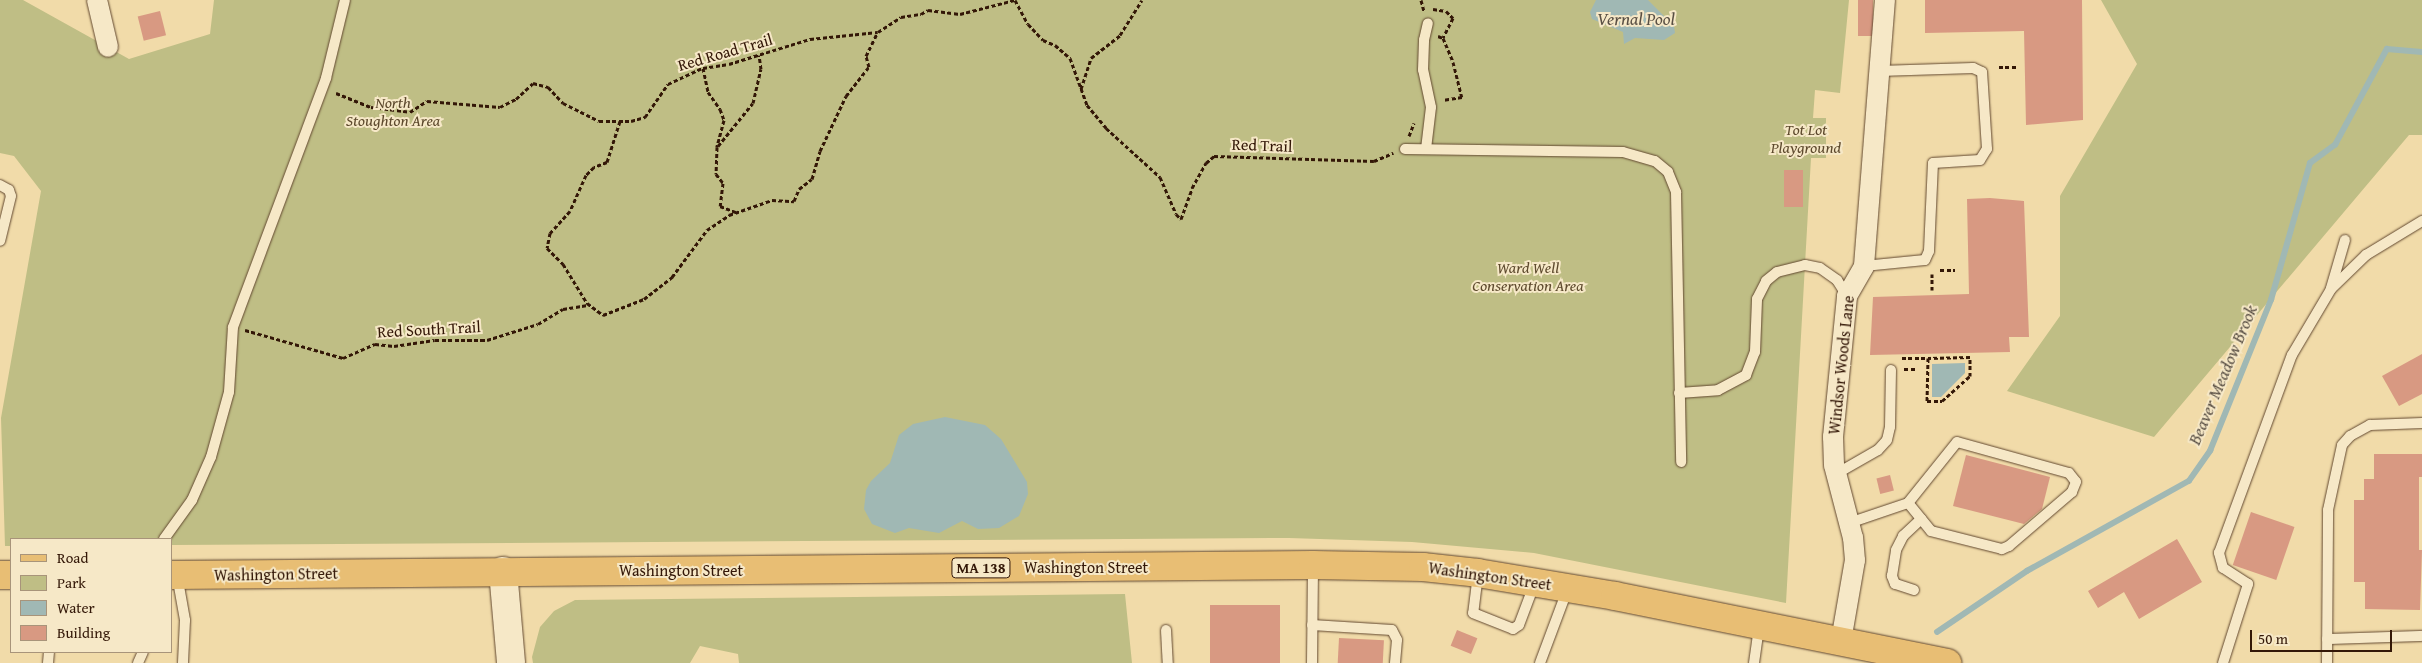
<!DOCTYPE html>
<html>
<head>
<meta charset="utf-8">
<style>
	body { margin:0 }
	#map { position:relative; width:2422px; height:663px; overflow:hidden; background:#f1dba9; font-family:"Gentium Book Plus",serif }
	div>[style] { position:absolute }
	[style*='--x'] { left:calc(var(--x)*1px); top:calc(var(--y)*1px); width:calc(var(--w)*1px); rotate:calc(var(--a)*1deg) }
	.green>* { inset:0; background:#bfbe85 }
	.water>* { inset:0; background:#a0b8b4 }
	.stream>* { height:5.5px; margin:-2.75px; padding:0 2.75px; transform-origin:2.75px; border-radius:2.75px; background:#a0b8b4 }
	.building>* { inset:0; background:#d89982; transform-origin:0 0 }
	.path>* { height:3px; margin-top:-1.5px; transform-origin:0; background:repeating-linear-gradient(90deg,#331707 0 4px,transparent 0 6.5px) }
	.roads { filter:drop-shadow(0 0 1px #624830) drop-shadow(0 0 1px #624830) }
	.lane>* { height:10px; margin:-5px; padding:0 5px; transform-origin:5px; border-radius:5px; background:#f6e8c7 }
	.street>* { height:20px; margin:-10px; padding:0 10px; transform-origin:10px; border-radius:10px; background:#f6e8c7 }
	.secondary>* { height:28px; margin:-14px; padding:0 14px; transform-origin:14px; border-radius:14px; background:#f6e8c7 }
	.primary>* { height:28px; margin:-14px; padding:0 14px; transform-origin:14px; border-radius:14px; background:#e8be74 }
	span { translate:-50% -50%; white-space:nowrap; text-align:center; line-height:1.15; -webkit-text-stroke:4px #f6e8c7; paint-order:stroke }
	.shield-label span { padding:1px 4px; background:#f6e8c7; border:1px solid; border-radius:4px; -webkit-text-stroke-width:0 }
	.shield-label { font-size:15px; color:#331707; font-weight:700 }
	.street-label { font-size:16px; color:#331707 }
	.park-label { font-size:16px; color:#5d492d; font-style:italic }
	.water-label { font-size:18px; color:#594f44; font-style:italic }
	.legend { position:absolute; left:10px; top:538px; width:162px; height:115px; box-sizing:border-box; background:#f6e8c7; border:1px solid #a8947a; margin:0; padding:6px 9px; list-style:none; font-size:15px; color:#331707 }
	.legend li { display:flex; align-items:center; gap:10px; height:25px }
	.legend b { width:25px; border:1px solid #a8947a }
	.scale { position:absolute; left:2250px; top:630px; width:142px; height:22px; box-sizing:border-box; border:2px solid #331707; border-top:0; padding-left:6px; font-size:15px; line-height:18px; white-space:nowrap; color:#331707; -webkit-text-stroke:4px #f6e8c7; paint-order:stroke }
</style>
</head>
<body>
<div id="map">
	<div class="green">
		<i style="clip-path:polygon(0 0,23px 0,129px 59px,210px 34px,214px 0,1849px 0,1840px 93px,1815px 90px,1813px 118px,1826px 118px,1826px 158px,1811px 158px,1786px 603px,1534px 553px,1412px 542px,1289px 538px,171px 545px,171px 539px,11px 539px,11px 546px,5px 546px,1px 418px,41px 191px,14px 156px,0 153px)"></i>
		<i style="clip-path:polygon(2101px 0,2422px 0,2422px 135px,2409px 135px,2154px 437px,2007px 391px,2060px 316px,2060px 196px,2137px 64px)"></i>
		<i style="clip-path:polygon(1125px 594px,1132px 663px,739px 663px,738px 654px,700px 646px,690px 663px,533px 663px,532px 657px,540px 627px,554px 611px,575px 600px)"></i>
	</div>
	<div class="water">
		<i style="clip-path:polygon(1596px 0,1648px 0,1674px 26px,1675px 33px,1664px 40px,1635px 38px,1624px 44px,1623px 32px,1592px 19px,1590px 12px)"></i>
		<i style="clip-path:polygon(1965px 363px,1965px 373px,1941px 397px,1932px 397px,1932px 364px)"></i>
		<i style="clip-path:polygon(945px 417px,985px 425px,1001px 439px,1027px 482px,1028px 494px,1019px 516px,999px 528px,978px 529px,962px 521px,939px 533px,909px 528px,895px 533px,872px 524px,864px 509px,866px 490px,871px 481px,890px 463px,899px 435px,913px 424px)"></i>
	</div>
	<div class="stream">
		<i style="--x:1937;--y:632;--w:109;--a:-34.1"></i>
		<i style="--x:2027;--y:571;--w:185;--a:-29.1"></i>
		<i style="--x:2189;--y:481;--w:37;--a:-55"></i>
		<i style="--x:2210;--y:451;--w:163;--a:-68"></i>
		<i style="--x:2271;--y:300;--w:142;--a:-74.1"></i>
		<i style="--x:2310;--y:163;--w:31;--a:-36"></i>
		<i style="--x:2335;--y:145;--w:109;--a:-61.6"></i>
		<i style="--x:2387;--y:49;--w:35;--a:5"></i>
	</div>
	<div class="building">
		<i style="left:1858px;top:0;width:15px;height:36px"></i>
		<i style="clip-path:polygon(1925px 0,2082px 0,2083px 120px,2026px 125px,2024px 31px,1925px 33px)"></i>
		<i style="left:160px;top:11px;width:25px;height:23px;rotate:76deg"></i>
		<i style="left:1784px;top:170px;width:19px;height:37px"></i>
		<i style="clip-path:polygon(1990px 198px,2024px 201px,2029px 337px,2009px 337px,2010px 352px,1870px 355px,1873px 297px,1969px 294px,1967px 199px)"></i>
		<i style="clip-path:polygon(2422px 354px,2422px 394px,2399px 406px,2382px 376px)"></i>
		<i style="clip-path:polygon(2374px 454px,2422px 454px,2422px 477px,2419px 477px,2419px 550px,2422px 550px,2420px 610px,2365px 609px,2365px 582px,2354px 582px,2354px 500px,2364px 500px,2364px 479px,2374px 479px)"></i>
		<i style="clip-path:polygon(1966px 455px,2050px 477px,2042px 509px,2024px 524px,1953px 506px)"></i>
		<i style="left:1890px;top:475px;width:16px;height:14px;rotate:76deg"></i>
		<i style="left:2251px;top:512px;width:46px;height:56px;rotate:19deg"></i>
		<i style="clip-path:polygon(2177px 539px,2202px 582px,2139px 619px,2124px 592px,2098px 608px,2088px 591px)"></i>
		<i style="left:1210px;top:605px;width:70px;height:58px"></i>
		<i style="left:1457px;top:630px;width:22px;height:17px;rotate:22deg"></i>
		<i style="left:1339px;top:638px;width:45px;height:25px;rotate:3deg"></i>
	</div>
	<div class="path">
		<i style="--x:1015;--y:0;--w:27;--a:62"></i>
		<i style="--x:1028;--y:24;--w:22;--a:47"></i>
		<i style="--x:1043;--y:40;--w:13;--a:23"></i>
		<i style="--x:1055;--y:45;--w:20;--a:41"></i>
		<i style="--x:1070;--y:58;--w:50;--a:70.1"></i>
		<i style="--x:1087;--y:105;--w:30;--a:50"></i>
		<i style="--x:1106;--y:128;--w:73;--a:42.2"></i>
		<i style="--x:1160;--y:177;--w:40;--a:66.6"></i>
		<i style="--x:1176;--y:214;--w:7;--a:45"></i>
		<i style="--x:1181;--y:219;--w:33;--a:-70"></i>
		<i style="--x:1192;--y:188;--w:29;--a:-61"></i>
		<i style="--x:1206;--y:163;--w:11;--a:-41"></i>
		<i style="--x:1214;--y:156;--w:160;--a:1.8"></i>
		<i style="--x:1374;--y:161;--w:21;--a:-23"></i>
		<i style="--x:1421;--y:0;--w:11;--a:75"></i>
		<i style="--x:1433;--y:9;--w:13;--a:9"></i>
		<i style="--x:1446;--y:11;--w:10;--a:45"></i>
		<i style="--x:1453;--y:18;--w:22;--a:117"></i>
		<i style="--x:1438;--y:36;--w:5;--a:22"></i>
		<i style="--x:1443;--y:38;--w:26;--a:67"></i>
		<i style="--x:1453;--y:62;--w:36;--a:76"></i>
		<i style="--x:1462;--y:97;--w:18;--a:171"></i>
		<i style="--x:1999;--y:67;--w:18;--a:0"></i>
		<i style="--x:703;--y:68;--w:25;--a:78"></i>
		<i style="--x:708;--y:92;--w:21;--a:55"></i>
		<i style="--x:720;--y:109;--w:12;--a:70"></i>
		<i style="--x:724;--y:120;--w:28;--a:105"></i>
		<i style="--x:717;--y:147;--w:27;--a:92"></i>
		<i style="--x:716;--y:174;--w:11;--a:52"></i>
		<i style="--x:723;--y:183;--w:23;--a:97"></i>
		<i style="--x:720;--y:206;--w:17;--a:21"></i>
		<i style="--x:1081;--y:89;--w:33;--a:-72"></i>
		<i style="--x:1091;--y:58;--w:37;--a:-38"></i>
		<i style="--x:1120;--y:35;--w:41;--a:-57.8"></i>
		<i style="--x:336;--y:93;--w:38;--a:22"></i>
		<i style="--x:371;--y:107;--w:39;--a:7"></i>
		<i style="--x:410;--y:112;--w:20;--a:-33"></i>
		<i style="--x:427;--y:101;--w:73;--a:4.7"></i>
		<i style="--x:500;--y:107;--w:18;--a:-27"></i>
		<i style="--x:516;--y:99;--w:23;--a:-43"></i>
		<i style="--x:533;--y:83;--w:16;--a:15"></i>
		<i style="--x:548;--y:87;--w:22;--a:47"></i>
		<i style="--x:563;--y:103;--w:40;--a:26.6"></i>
		<i style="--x:599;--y:121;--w:32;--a:0"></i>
		<i style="--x:631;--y:121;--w:15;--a:-16"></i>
		<i style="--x:645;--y:117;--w:40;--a:-55.1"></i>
		<i style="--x:668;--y:84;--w:38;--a:-25"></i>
		<i style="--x:703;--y:68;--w:26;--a:-9"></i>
		<i style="--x:729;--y:64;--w:85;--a:-17.2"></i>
		<i style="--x:810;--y:39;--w:68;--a:-5.9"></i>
		<i style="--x:878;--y:32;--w:27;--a:-33"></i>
		<i style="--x:901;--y:17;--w:20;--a:-9"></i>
		<i style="--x:921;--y:14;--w:8;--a:-30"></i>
		<i style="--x:928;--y:10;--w:32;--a:7"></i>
		<i style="--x:960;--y:14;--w:57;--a:-14.3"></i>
		<i style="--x:620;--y:121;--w:43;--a:107.6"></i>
		<i style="--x:607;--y:162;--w:14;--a:159"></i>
		<i style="--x:594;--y:167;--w:11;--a:135"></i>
		<i style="--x:586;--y:175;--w:39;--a:114"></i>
		<i style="--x:570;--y:211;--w:30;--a:132"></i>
		<i style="--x:550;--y:233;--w:15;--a:101"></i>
		<i style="--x:547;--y:248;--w:23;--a:45"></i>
		<i style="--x:563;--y:264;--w:46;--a:58.4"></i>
		<i style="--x:587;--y:303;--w:20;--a:37"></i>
		<i style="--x:603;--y:315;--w:44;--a:-21.3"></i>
		<i style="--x:644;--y:299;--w:36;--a:-38"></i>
		<i style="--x:672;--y:277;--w:59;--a:-53.3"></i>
		<i style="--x:707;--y:230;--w:27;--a:-34"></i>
		<i style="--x:729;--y:215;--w:46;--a:-19.2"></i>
		<i style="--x:772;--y:200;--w:22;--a:3"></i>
		<i style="--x:794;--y:201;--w:13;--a:-67"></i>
		<i style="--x:799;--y:189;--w:16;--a:-38"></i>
		<i style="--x:812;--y:179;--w:29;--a:-74"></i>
		<i style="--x:820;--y:151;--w:61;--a:-64.7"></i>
		<i style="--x:846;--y:96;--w:37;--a:-52"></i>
		<i style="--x:869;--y:67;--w:11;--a:-105"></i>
		<i style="--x:866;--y:56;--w:25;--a:-64"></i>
		<i style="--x:1409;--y:136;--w:14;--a:-69"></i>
		<i style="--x:718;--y:146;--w:55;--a:-50.9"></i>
		<i style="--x:753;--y:103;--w:35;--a:-77"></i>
		<i style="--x:761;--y:69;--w:14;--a:-98"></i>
		<i style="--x:1940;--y:270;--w:15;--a:0"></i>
		<i style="--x:1932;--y:290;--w:16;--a:-90"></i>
		<i style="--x:245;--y:330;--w:102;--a:15.9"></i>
		<i style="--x:343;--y:358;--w:35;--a:-24"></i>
		<i style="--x:375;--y:344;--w:19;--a:6"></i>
		<i style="--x:394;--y:346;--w:41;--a:-8.3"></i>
		<i style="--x:435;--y:340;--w:52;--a:0"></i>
		<i style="--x:487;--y:340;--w:53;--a:-17.4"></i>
		<i style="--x:538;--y:324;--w:29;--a:-31"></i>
		<i style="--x:563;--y:309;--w:25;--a:-9"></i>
		<i style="--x:1902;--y:358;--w:26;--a:0"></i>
		<i style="--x:1928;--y:358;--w:43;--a:91.3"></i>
		<i style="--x:1927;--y:401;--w:15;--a:0"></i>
		<i style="--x:1942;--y:401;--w:38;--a:-42"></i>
		<i style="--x:1970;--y:376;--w:19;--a:-90"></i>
		<i style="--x:1970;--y:357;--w:42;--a:178.6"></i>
		<i style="--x:1904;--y:369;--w:12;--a:0"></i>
	</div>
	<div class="roads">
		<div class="lane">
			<i style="--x:1405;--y:149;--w:218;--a:0.8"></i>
			<i style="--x:1623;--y:152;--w:33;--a:16"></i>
			<i style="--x:1655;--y:161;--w:17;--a:40"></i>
			<i style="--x:1668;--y:172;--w:22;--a:68"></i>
			<i style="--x:1676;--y:192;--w:270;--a:88.9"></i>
			<i style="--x:1426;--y:149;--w:42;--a:-83.2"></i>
			<i style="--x:1431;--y:107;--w:38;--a:-102"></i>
			<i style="--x:1423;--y:70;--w:30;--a:-88"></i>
			<i style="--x:1424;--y:40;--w:17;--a:-77"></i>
			<i style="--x:0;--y:185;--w:10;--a:29"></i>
			<i style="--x:9;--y:190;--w:6;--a:72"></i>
			<i style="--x:11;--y:196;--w:46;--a:103.7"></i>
			<i style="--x:1864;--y:266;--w:61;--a:-5.6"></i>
			<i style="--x:1925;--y:260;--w:10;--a:-66"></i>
			<i style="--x:1929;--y:251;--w:88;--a:-87.4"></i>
			<i style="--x:1933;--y:163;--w:47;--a:-3.7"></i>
			<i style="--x:1980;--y:160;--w:13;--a:-58"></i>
			<i style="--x:1987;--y:149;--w:77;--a:-93.7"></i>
			<i style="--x:1982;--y:72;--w:10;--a:-156"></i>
			<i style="--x:1973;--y:68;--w:94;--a:178.2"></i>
			<i style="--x:2331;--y:288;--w:50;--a:-73.7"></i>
			<i style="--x:1679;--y:393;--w:39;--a:-4"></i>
			<i style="--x:1718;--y:390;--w:32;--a:-28"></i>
			<i style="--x:1746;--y:375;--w:25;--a:-69"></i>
			<i style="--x:1755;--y:352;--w:53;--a:-87.8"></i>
			<i style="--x:1757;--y:299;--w:20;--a:-63"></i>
			<i style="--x:1766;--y:281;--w:14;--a:-39"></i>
			<i style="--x:1777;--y:272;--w:29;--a:-14"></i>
			<i style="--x:1805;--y:265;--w:15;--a:11"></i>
			<i style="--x:1820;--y:268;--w:21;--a:35"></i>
			<i style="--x:1837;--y:280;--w:19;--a:58"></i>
			<i style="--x:1836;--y:474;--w:48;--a:-29.7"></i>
			<i style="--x:1878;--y:450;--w:13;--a:-48"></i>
			<i style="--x:1887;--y:440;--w:13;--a:-77"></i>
			<i style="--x:1890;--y:427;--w:57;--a:-89"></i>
			<i style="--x:1849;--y:523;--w:62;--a:-18.7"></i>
			<i style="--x:1908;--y:503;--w:78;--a:-51.2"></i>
			<i style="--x:1957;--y:442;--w:116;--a:15.5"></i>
			<i style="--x:2069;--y:473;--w:11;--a:52"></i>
			<i style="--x:2076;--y:482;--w:11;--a:112"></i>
			<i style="--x:2072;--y:492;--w:83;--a:139.4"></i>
			<i style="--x:2009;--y:546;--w:8;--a:157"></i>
			<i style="--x:2002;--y:549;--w:73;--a:-165.8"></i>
			<i style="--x:1931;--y:531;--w:36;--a:-129"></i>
			<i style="--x:164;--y:539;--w:48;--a:-54.3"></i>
			<i style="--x:192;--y:500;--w:47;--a:-66.2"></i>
			<i style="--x:211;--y:457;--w:67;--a:-74.5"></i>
			<i style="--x:229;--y:392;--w:65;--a:-86.5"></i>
			<i style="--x:233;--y:327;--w:266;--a:-69.5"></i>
			<i style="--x:326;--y:78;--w:80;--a:-76.3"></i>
			<i style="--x:1478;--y:574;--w:39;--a:97"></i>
			<i style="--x:1473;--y:613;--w:43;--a:21.8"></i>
			<i style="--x:1513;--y:629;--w:7;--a:-34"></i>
			<i style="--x:1519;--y:625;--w:43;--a:-69.4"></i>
			<i style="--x:177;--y:575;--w:46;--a:79.9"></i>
			<i style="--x:185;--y:620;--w:43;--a:92.7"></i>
			<i style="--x:1914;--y:590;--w:20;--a:-162"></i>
			<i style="--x:1895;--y:584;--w:9;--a:-111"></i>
			<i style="--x:1892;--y:576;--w:26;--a:-81"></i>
			<i style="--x:1896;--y:550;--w:16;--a:-63"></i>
			<i style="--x:1903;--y:536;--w:25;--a:-43"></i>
			<i style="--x:1312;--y:625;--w:80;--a:3.6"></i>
			<i style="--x:1392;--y:630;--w:11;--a:63"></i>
			<i style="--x:1397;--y:640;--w:23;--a:95"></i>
			<i style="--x:1166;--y:630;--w:33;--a:87"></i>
			<i style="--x:2327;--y:639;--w:95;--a:-1.8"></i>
			<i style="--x:48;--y:663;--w:11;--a:-85"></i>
			<i style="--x:138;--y:663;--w:12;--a:-66"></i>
			<i style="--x:1312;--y:663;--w:97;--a:-89.4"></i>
			<i style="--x:1540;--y:663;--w:80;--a:-69.5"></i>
			<i style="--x:1754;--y:663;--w:37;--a:-82"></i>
			<i style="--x:2223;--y:663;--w:83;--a:-72.4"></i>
			<i style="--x:2248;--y:584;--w:30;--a:-147"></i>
			<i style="--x:2223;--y:568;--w:16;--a:-105"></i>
			<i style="--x:2219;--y:553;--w:211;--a:-69.8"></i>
			<i style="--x:2292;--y:355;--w:77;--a:-59.4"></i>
			<i style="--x:2331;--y:289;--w:49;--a:-44.2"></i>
			<i style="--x:2366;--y:255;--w:66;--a:-31.3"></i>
			<i style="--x:2327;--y:663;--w:153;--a:-89.6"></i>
			<i style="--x:2328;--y:510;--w:66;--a:-77.8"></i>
			<i style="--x:2342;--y:445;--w:12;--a:-48"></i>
			<i style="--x:2350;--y:436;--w:23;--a:-29"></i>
			<i style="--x:2370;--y:425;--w:52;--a:-2.2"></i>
		</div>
		<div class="street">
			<i style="--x:97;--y:0;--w:48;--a:76.8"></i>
			<i style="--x:1841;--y:641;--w:82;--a:-80.2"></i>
			<i style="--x:1855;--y:560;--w:22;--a:-95"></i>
			<i style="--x:1853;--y:538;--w:75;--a:-104.6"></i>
			<i style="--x:1834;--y:465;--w:28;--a:-92"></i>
			<i style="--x:1833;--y:437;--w:142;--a:-84.3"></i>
			<i style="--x:1847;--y:296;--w:34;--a:-60"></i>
			<i style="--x:1864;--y:266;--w:267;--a:-85.5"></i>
		</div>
		<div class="secondary">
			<i style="--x:503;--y:571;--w:92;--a:85"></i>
		</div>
		<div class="primary">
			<i style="--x:0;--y:575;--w:11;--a:0"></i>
			<i style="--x:171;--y:575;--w:1142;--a:-0.5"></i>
			<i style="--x:1313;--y:565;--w:110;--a:1"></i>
			<i style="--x:1423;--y:567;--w:55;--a:6.2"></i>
			<i style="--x:1478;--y:573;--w:139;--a:9.5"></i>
			<i style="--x:1615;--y:596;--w:339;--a:11.4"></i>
		</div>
	</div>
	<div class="shield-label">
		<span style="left:981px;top:568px">MA 138</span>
	</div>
	<div class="street-label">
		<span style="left:725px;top:52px;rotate:-16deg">Red Road Trail</span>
		<span style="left:1262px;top:145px;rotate:2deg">Red Trail</span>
		<span style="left:429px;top:329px;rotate:-3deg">Red South Trail</span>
		<span style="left:1841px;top:365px;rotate:-84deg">Windsor Woods Lane</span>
		<span style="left:1086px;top:567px">Washington Street</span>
		<span style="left:681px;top:570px">Washington Street</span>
		<span style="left:276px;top:574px;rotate:-1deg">Washington Street</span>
		<span style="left:1490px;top:576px;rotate:8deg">Washington Street</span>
	</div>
	<div class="park-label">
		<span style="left:393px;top:111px">North<br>Stoughton Area</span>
		<span style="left:1806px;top:138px">Tot Lot<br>Playground</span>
		<span style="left:1528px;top:276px">Ward Well<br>Conservation Area</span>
	</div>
	<div class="water-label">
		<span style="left:1636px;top:19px">Vernal Pool</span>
		<span style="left:2223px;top:375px;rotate:-67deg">Beaver Meadow Brook</span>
	</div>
	<ul class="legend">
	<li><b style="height:6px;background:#e8be74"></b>Road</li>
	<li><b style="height:14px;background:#bfbe85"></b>Park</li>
	<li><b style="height:14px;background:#a0b8b4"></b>Water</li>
	<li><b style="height:14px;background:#d89982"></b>Building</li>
	</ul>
	<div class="scale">50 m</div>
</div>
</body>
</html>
